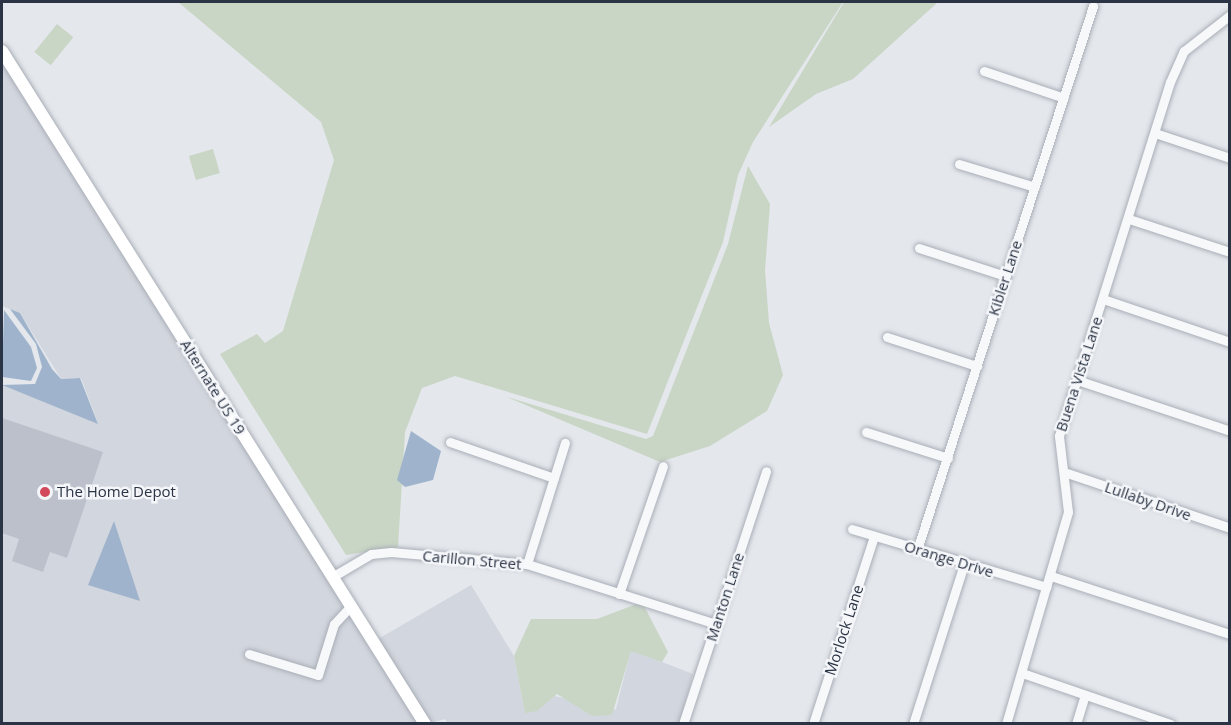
<!DOCTYPE html>
<html>
<head>
<meta charset="utf-8">
<style>
	body { margin:0 }
	#map { position:relative; width:1231px; height:725px; overflow:hidden; background:#e4e7ec; font-family:"Open Sans",sans-serif }
	div>[style] { position:absolute }
	[style*='--x'] { left:calc(var(--x)*1px); top:calc(var(--y)*1px); width:calc(var(--w)*1px); rotate:calc(var(--a)*1deg) }
	.built>* { inset:0; background:#d2d6de }
	.green>* { inset:0; background:#c9d6c5; transform-origin:0 0 }
	.water>* { inset:0; background:#9fb4cc }
	.building>* { inset:0; background:#bbc0ca }
	.roads { filter:drop-shadow(0 0 2px #a9aeb7) drop-shadow(0 0 2px #a9aeb7) }
	.street>* { height:9px; margin:-4.5px; padding:0 4.5px; transform-origin:4.5px; border-radius:4.5px; background:#f7f8fa }
	.secondary>* { height:12px; margin:-6px; padding:0 6px; transform-origin:6px; border-radius:6px; background:#fff }
	.dots>* { width:16px; height:16px; translate:-50% -50%; box-sizing:border-box; border:3px solid #f4f6f9; border-radius:50% }
	span { translate:-50% -50%; white-space:nowrap; text-align:center; line-height:1.15; -webkit-text-stroke:5px #f4f6f9; paint-order:stroke }
	.street-label { font-size:15px; color:#2b3445 }
	.poi-label { font-size:15px; color:#2b3445 }
	.left { translate:0 -50%; text-align:left }
	.frame { position:absolute; inset:0; border:3px solid #2b3445; pointer-events:none }
</style>
</head>
<body>
<div id="map">
	<div class="built">
		<i style="clip-path:polygon(2px 61px,419px 723px,2px 723px,2px 385px,98px 423px,81px 378px,61px 379px,20px 313px,2px 306px)"></i>
		<i style="clip-path:polygon(471px 585px,514px 656px,525px 713px,550px 695px,568px 699px,592px 716px,616px 709px,631px 650px,693px 674px,680px 723px,448px 724px,445px 719px,431px 723px,378px 639px)"></i>
	</div>
	<div class="green">
		<i style="clip-path:polygon(178px 2px,843px 2px,753px 142px,738px 175px,723px 242px,647px 434px,455px 376px,422px 388px,405px 432px,398px 547px,346px 555px,220px 354px,257px 334px,265px 343px,283px 331px,334px 160px,321px 122px)"></i>
		<i style="clip-path:polygon(844px 2px,938px 2px,853px 79px,816px 94px,769px 127px)"></i>
		<i style="left:57px;top:24px;width:21px;height:36px;rotate:39deg"></i>
		<i style="left:213px;top:149px;width:25px;height:25px;rotate:74deg"></i>
		<i style="clip-path:polygon(748px 166px,770px 204px,765px 270px,769px 323px,783px 375px,767px 411px,710px 446px,660px 462px,507px 397px,646px 439px,653px 436px,728px 244px)"></i>
		<i style="clip-path:polygon(642px 602px,668px 652px,662px 662px,631px 651px,612px 715px,592px 716px,557px 694px,537px 711px,525px 713px,514px 656px,531px 619px,597px 619px)"></i>
	</div>
	<div class="water">
		<i style="clip-path:polygon(10px 309px,20px 313px,52px 369px,61px 379px,80px 378px,98px 424px,2px 385px,35px 384px,42px 367px,36px 344px)"></i>
		<i style="clip-path:polygon(4px 310px,31px 347px,37px 368px,31px 381px,2px 377px)"></i>
		<i style="clip-path:polygon(411px 431px,441px 451px,433px 480px,405px 487px,397px 480px)"></i>
		<i style="clip-path:polygon(114px 521px,140px 601px,88px 585px)"></i>
	</div>
	<div class="building">
		<i style="clip-path:polygon(2px 418px,103px 452px,67px 558px,50px 552px,43px 572px,12px 561px,19px 539px,2px 533px)"></i>
	</div>
	<div class="roads">
		<div class="street">
			<i style="--x:984;--y:71;--w:84;--a:18.6"></i>
			<i style="--x:1155;--y:133;--w:79;--a:18.4"></i>
			<i style="--x:959;--y:164;--w:79;--a:16.8"></i>
			<i style="--x:1129;--y:219;--w:106;--a:18.1"></i>
			<i style="--x:919;--y:248;--w:90;--a:18"></i>
			<i style="--x:1103;--y:299;--w:134;--a:18.7"></i>
			<i style="--x:887;--y:337;--w:95;--a:17.9"></i>
			<i style="--x:1077;--y:380;--w:161;--a:18.4"></i>
			<i style="--x:866;--y:432;--w:86;--a:17.6"></i>
			<i style="--x:450;--y:442;--w:110;--a:19.1"></i>
			<i style="--x:1067;--y:473;--w:172;--a:18.6"></i>
			<i style="--x:852;--y:529;--w:203;--a:16.6"></i>
			<i style="--x:917;--y:550;--w:572;--a:-72.07"></i>
			<i style="--x:527;--y:564;--w:127;--a:-72.6"></i>
			<i style="--x:1051;--y:576;--w:188;--a:18"></i>
			<i style="--x:332;--y:577;--w:45;--a:-30.5"></i>
			<i style="--x:371;--y:554;--w:20;--a:-6"></i>
			<i style="--x:391;--y:552;--w:137;--a:5"></i>
			<i style="--x:527;--y:564;--w:198;--a:17.6"></i>
			<i style="--x:619;--y:594;--w:135;--a:-71"></i>
			<i style="--x:249;--y:654;--w:72;--a:16.9"></i>
			<i style="--x:318;--y:675;--w:53;--a:-72.6"></i>
			<i style="--x:334;--y:624;--w:25;--a:-47"></i>
			<i style="--x:1022;--y:673;--w:157;--a:19"></i>
			<i style="--x:683;--y:724;--w:266;--a:-71.8"></i>
			<i style="--x:813;--y:724;--w:198;--a:-72"></i>
			<i style="--x:913;--y:724;--w:168;--a:-72.3"></i>
			<i style="--x:1006;--y:724;--w:221;--a:-73.7"></i>
			<i style="--x:1068;--y:512;--w:77;--a:-96.8"></i>
			<i style="--x:1059;--y:436;--w:371;--a:-72.6"></i>
			<i style="--x:1170;--y:82;--w:34;--a:-66"></i>
			<i style="--x:1184;--y:51;--w:58;--a:-38"></i>
			<i style="--x:1076;--y:724;--w:30;--a:-73"></i>
		</div>
		<div class="secondary">
			<i style="--x:2;--y:51;--w:795;--a:57.85"></i>
		</div>
	</div>
	<div class="dots">
		<i style="left:45px;top:492px;background:#d1495b"></i>
	</div>
	<div class="street-label">
		<span style="left:1005px;top:278px;rotate:-72deg">Kibler Lane</span>
		<span style="left:1079px;top:374px;rotate:-72deg">Buena Vista Lane</span>
		<span style="left:213px;top:387px;rotate:58deg">Alternate US 19</span>
		<span style="left:1148px;top:501px;rotate:19deg">Lullaby Drive</span>
		<span style="left:949px;top:559px;rotate:17deg">Orange Drive</span>
		<span style="left:472px;top:560px;rotate:5deg">Carillon Street</span>
		<span style="left:725px;top:597px;rotate:-72deg">Manton Lane</span>
		<span style="left:844px;top:630px;rotate:-72deg">Morlock Lane</span>
	</div>
	<div class="poi-label">
		<span class="left" style="left:57px;top:492px">The Home Depot</span>
	</div>
	<div class="frame"></div>
</div>
</body>
</html>
